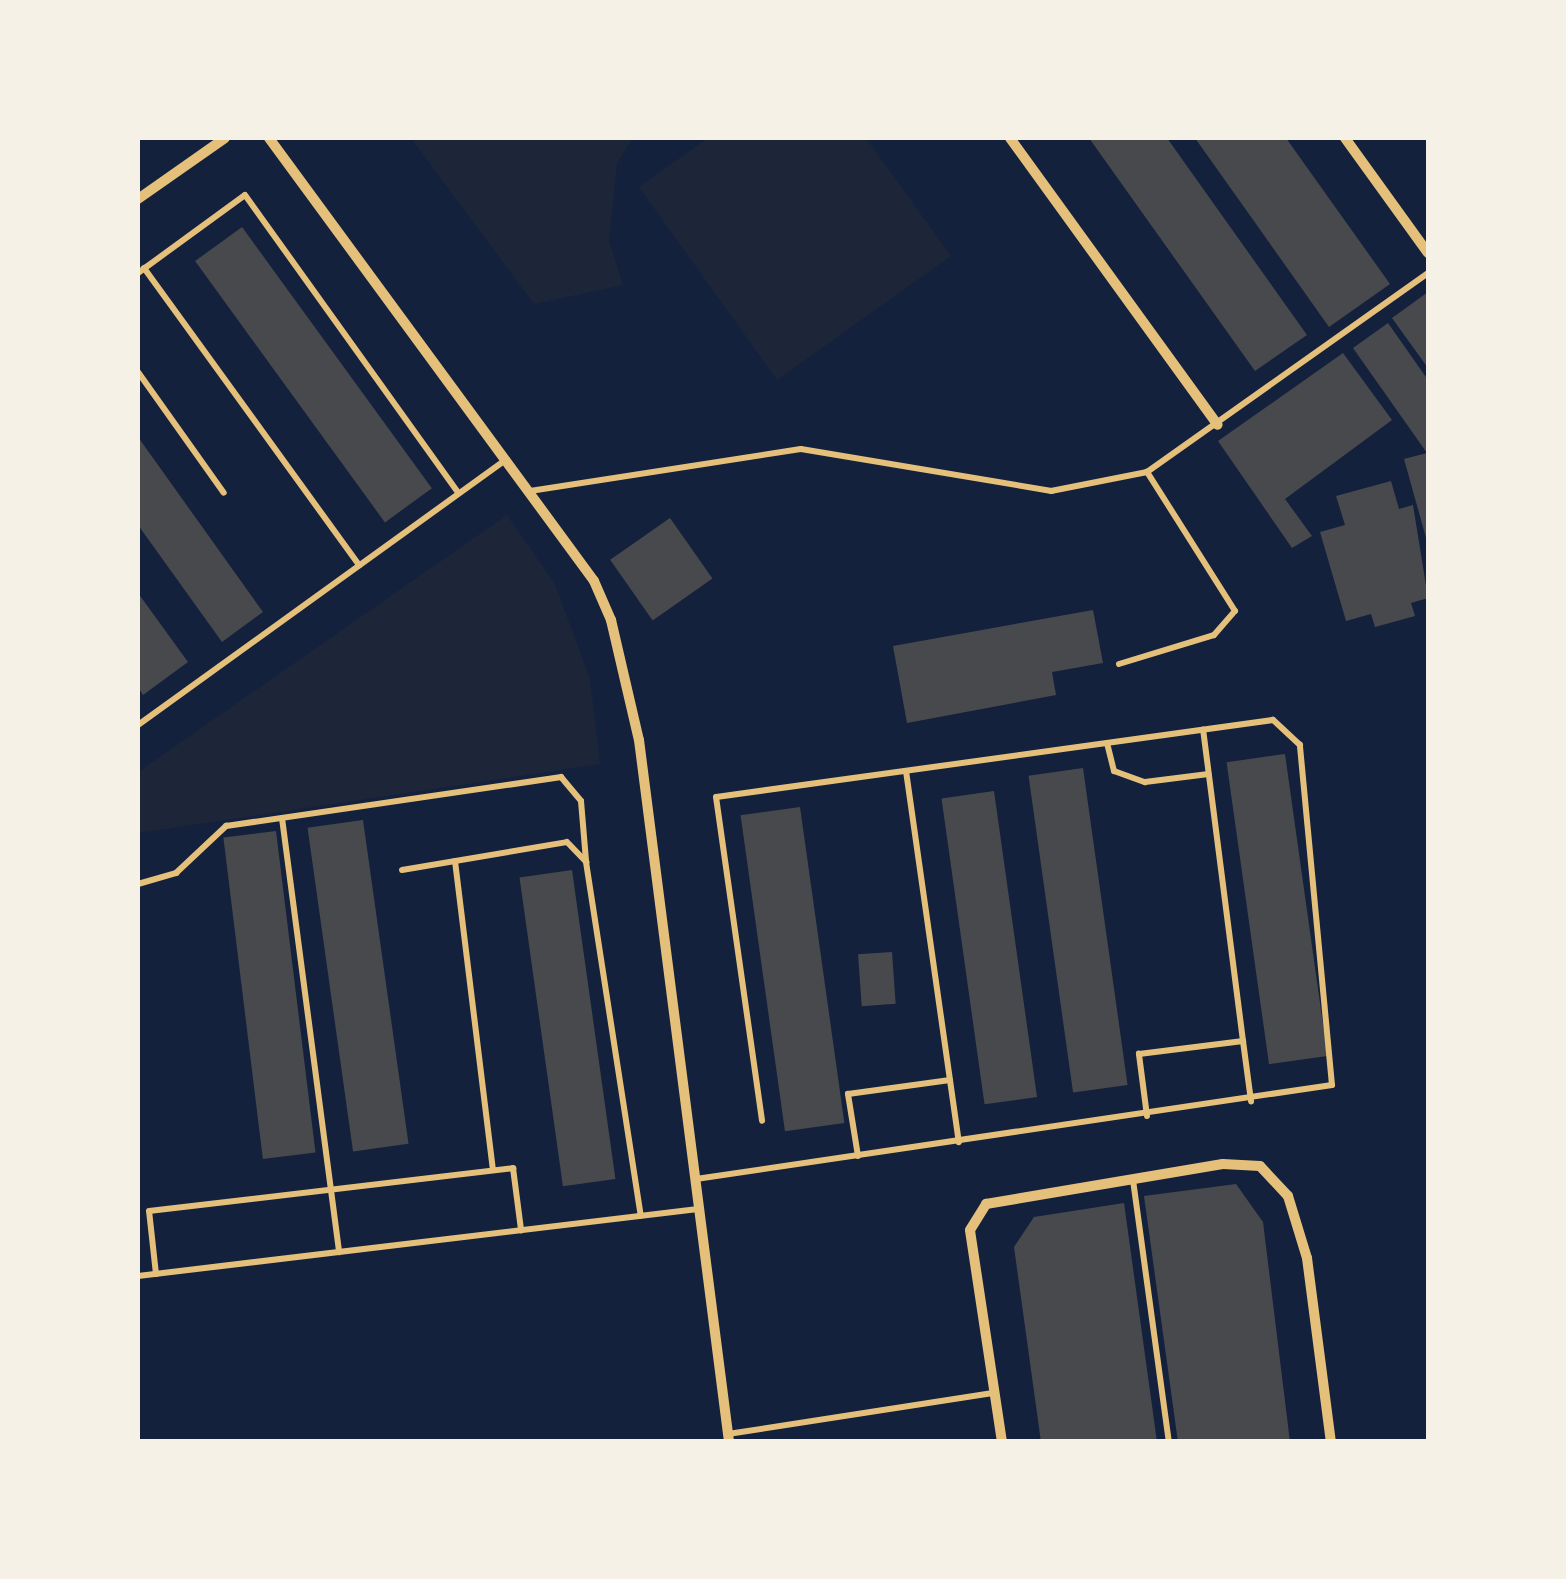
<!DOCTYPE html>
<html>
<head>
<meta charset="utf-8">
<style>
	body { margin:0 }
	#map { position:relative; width:1566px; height:1579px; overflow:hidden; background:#14213d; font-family:"IBM Plex Serif",serif }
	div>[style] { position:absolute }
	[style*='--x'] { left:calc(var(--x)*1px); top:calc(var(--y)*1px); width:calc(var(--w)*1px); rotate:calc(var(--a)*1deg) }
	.green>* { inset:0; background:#1d2539 }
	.building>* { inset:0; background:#48494c; transform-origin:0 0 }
	.service>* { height:6px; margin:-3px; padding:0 3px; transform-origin:3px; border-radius:3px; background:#e5c07b }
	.minor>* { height:10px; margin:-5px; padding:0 5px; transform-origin:5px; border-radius:5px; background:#e5c07b }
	span { translate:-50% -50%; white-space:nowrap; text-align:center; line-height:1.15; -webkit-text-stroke:8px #f6f1e7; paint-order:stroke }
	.frame { position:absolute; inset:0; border:140px solid #f6f1e7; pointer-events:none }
</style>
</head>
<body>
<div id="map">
	<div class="green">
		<i style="clip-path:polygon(411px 138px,633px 138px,617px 163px,609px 241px,623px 285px,534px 304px)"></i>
		<i style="clip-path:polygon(708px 138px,866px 138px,951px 256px,777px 380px,639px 187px)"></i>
		<i style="clip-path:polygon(507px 515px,555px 584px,590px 679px,600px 764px,138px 833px,138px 772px)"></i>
	</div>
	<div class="building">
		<i style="clip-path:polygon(1089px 138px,1167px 138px,1307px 335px,1255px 371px)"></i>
		<i style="clip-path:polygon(1195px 138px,1286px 138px,1390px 284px,1329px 327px)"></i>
		<i style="left:242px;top:227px;width:323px;height:58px;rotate:54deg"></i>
		<i style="clip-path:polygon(1428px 292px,1428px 368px,1392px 318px)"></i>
		<i style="clip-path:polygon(1388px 323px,1428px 380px,1428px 545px,1404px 459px,1427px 453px,1353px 348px)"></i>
		<i style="clip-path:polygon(1343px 353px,1392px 420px,1285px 499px,1312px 536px,1292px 548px,1218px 441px)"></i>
		<i style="clip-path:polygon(138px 437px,263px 612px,222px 642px,138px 525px)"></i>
		<i style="clip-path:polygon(1391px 481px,1399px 509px,1413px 505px,1428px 598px,1411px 603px,1415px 616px,1375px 627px,1371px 614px,1346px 621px,1320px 532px,1345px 525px,1336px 496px)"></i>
		<i style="left:670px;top:518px;width:74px;height:73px;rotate:55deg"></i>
		<i style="clip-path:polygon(138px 593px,188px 662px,143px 695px,138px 687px)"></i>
		<i style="clip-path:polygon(1093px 610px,1103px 663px,1052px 672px,1056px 695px,907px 723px,893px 646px)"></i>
		<i style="left:1285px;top:754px;width:305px;height:59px;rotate:82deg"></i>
		<i style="left:1083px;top:768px;width:320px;height:55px;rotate:82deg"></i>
		<i style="left:994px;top:791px;width:309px;height:53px;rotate:82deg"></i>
		<i style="left:800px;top:807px;width:319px;height:60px;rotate:82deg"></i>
		<i style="left:363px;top:820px;width:327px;height:56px;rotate:82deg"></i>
		<i style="left:276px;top:831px;width:324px;height:53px;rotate:83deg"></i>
		<i style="left:572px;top:870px;width:312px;height:53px;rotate:82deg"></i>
		<i style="left:892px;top:952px;width:52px;height:34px;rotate:86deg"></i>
		<i style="clip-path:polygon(1236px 1184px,1263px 1222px,1290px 1442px,1178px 1442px,1144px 1196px)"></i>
		<i style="clip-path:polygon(1124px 1203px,1157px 1442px,1041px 1442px,1014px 1247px,1034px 1217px)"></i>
	</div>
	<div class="service">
		<i style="--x:144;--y:268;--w:367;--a:54.1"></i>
		<i style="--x:138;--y:273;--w:132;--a:-36.1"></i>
		<i style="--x:245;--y:195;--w:366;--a:54.4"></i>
		<i style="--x:138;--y:372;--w:148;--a:54.6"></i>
		<i style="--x:530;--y:491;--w:274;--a:-8.8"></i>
		<i style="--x:801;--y:449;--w:254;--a:9.5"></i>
		<i style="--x:1051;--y:491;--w:98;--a:-11.2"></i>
		<i style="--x:1147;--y:472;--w:344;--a:-35.3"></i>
		<i style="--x:1119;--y:664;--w:99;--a:-17"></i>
		<i style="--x:1214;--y:635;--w:32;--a:-49"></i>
		<i style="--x:1235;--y:611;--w:165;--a:-122.3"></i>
		<i style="--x:138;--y:725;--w:453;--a:-35.8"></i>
		<i style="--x:1107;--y:743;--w:29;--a:76"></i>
		<i style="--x:1114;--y:771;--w:33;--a:20"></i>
		<i style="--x:1145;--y:782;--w:64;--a:-7.2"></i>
		<i style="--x:906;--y:771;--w:375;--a:81.9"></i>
		<i style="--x:282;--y:818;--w:438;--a:82.5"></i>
		<i style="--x:455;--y:861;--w:311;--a:83"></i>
		<i style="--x:402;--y:870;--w:167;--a:-9.6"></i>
		<i style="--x:567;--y:842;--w:28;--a:46"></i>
		<i style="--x:586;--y:862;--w:358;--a:81.2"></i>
		<i style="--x:138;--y:884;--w:40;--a:-16"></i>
		<i style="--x:176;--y:873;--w:69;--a:-43.2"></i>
		<i style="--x:226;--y:826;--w:339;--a:-8.3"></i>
		<i style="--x:561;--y:777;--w:31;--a:50"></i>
		<i style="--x:581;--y:801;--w:60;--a:85.2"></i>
		<i style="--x:1243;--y:1041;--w:61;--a:82.4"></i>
		<i style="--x:1147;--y:1116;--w:63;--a:-97.4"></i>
		<i style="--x:1139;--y:1054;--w:105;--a:-7.1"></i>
		<i style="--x:1243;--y:1041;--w:314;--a:-97.3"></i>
		<i style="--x:858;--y:1156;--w:63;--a:-99.2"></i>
		<i style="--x:848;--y:1094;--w:103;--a:-7.8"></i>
		<i style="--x:696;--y:1179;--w:643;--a:-8.41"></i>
		<i style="--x:1332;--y:1085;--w:342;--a:-95.4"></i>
		<i style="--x:1300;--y:745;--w:37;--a:-137"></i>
		<i style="--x:1273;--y:720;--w:562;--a:172.13"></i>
		<i style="--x:716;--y:797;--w:327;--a:81.9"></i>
		<i style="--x:1133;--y:1180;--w:264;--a:82.2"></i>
		<i style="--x:156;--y:1274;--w:63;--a:-96.3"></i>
		<i style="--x:149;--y:1211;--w:367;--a:-6.7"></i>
		<i style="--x:513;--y:1168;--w:63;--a:82.6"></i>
		<i style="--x:138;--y:1276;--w:564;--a:-6.82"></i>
		<i style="--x:728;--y:1434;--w:268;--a:-8.8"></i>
	</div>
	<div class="minor">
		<i style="--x:269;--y:138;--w:549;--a:53.73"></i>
		<i style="--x:594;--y:581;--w:43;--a:66.4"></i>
		<i style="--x:611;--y:620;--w:123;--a:76.9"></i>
		<i style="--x:639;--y:740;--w:708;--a:82.69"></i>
		<i style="--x:1010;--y:138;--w:354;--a:54.1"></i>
		<i style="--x:1345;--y:138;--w:142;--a:54.2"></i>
		<i style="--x:138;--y:199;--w:106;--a:-35"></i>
		<i style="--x:1002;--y:1442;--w:214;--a:-98.6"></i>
		<i style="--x:970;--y:1230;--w:31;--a:-58"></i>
		<i style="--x:986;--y:1204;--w:240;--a:-9.6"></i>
		<i style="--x:1223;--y:1164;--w:37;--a:3"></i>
		<i style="--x:1260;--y:1166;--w:41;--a:47"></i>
		<i style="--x:1288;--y:1196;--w:65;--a:73"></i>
		<i style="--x:1307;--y:1258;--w:186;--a:82.6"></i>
	</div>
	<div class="frame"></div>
</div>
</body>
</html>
